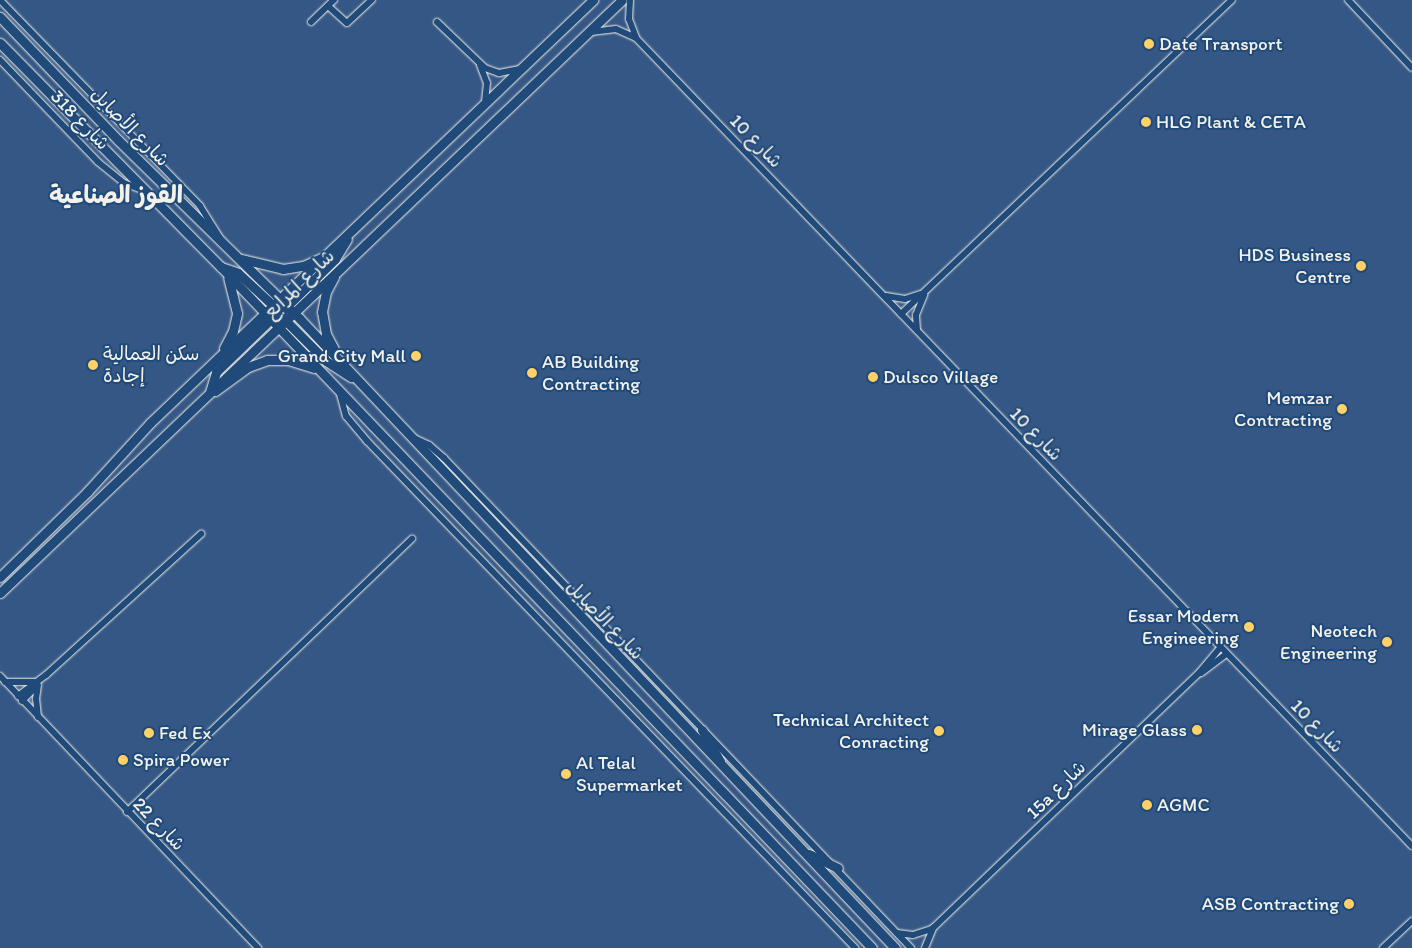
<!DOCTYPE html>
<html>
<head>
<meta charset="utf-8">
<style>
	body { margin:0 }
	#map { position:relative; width:1412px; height:948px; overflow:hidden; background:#1f4a7a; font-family:Itim,"Playpen Sans Arabic",sans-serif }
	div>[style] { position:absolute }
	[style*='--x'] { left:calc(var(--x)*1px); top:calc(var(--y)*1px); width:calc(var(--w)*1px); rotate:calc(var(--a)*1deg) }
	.built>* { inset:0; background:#355785; transform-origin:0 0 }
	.roads { filter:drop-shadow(0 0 1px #f4f1e8) drop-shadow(0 0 1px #f4f1e8) }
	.street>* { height:6px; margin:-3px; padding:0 3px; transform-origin:3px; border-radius:3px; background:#1f4a7a }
	.secondary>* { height:9px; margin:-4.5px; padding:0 4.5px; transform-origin:4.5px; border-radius:4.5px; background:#1f4a7a }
	.dots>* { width:14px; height:14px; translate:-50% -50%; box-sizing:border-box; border:2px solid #1f4a7a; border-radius:50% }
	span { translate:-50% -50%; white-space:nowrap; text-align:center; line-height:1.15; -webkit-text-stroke:4px #1f4a7a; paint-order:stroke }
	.poi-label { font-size:19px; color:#f4f1e8 }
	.left { translate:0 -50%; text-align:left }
	.right { translate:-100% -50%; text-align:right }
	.street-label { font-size:19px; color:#f4f1e8 }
	.district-label { font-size:24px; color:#f4f1e8; font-weight:700 }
</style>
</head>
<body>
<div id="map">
	<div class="built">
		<i style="left:0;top:0;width:1412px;height:948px"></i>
	</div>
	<div class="roads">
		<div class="street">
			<i style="--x:0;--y:0;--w:287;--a:45.8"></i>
			<i style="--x:200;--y:206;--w:40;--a:58"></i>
			<i style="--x:630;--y:0;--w:19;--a:93"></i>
			<i style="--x:629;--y:19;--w:19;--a:69"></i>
			<i style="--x:1348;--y:0;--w:93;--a:46.7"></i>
			<i style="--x:328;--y:6;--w:25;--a:42"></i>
			<i style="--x:347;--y:23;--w:34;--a:-43"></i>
			<i style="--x:311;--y:22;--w:32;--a:-44"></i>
			<i style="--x:437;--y:22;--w:66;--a:43.8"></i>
			<i style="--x:485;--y:68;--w:15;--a:20"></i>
			<i style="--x:499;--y:73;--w:20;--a:-11"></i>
			<i style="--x:591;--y:32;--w:25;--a:-7"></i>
			<i style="--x:616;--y:29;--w:22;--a:24"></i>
			<i style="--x:636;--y:38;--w:1120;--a:46.16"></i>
			<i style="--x:0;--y:60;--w:141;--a:46.1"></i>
			<i style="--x:98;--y:162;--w:33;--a:39"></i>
			<i style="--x:124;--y:183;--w:22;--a:21"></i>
			<i style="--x:480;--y:65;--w:19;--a:69"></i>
			<i style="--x:487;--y:83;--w:20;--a:96"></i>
			<i style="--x:886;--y:296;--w:19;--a:9"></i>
			<i style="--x:905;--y:299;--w:16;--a:-18"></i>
			<i style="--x:901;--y:314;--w:456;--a:-43.5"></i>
			<i style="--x:917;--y:330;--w:15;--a:-94"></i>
			<i style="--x:916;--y:315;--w:22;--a:-68"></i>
			<i style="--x:340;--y:394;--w:23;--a:75"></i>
			<i style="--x:346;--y:416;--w:33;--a:50"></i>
			<i style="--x:367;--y:441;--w:704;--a:46.09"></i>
			<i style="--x:414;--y:438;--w:17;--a:25"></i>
			<i style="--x:429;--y:445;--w:20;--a:41"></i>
			<i style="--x:444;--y:458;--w:677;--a:46.38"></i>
			<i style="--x:1201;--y:673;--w:31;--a:-37"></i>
			<i style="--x:0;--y:676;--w:375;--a:46.5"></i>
			<i style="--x:5;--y:682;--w:29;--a:0"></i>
			<i style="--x:18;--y:696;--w:35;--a:-37"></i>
			<i style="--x:46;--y:675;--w:210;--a:-42.3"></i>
			<i style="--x:22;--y:701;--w:21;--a:-45"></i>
			<i style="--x:38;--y:717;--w:18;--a:-96"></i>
			<i style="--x:36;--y:699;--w:14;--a:-82"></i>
			<i style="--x:127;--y:812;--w:395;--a:-43.8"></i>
			<i style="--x:897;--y:933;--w:16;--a:7"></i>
			<i style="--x:913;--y:935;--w:20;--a:-18"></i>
			<i style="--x:925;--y:948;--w:22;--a:-68"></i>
			<i style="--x:933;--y:928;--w:368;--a:-43.8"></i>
			<i style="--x:1199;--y:673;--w:33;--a:-50"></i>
			<i style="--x:1383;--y:948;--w:40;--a:-43"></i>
		</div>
		<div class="secondary">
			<i style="--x:0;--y:17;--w:170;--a:46.2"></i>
			<i style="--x:118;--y:140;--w:255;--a:44.5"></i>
			<i style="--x:300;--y:319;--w:866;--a:46.59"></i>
			<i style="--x:0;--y:43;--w:315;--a:45.4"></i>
			<i style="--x:221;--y:267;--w:942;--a:46.29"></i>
			<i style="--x:242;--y:259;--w:42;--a:13.7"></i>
			<i style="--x:283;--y:269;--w:20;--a:-9"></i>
			<i style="--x:303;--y:266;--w:22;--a:-24"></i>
			<i style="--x:221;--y:267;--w:18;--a:19"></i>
			<i style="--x:238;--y:273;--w:56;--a:42.8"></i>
			<i style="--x:282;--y:317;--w:62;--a:45"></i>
			<i style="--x:326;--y:361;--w:30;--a:33"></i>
			<i style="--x:278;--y:324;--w:16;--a:-68"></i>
			<i style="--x:284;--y:309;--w:71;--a:-44.4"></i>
			<i style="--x:335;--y:259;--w:23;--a:-59"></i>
			<i style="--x:224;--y:348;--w:19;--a:-62"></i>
			<i style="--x:233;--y:331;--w:18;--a:-77"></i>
			<i style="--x:237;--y:313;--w:36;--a:-104"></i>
			<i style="--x:334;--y:349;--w:17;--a:-118"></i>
			<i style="--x:326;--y:334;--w:22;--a:-100"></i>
			<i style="--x:322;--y:312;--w:20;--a:-79"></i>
			<i style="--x:326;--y:292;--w:17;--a:-62"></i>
			<i style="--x:215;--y:391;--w:41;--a:-36"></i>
			<i style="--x:248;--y:367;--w:20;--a:-20"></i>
			<i style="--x:267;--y:360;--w:21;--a:0"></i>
			<i style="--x:288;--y:360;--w:27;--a:17"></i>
			<i style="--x:210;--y:392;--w:21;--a:-73"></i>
			<i style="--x:216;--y:372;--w:81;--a:-44"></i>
			<i style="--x:0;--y:577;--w:122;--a:-44.3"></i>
			<i style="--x:87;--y:492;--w:93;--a:-47.6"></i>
			<i style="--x:150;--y:423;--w:613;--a:-43.68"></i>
			<i style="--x:0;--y:593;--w:859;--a:-43.63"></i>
			<i style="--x:702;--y:730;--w:36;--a:60"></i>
			<i style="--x:809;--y:854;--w:32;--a:26"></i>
		</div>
	</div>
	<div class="dots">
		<i style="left:1149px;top:44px;background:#ffd166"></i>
		<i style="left:1146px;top:122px;background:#ffd166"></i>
		<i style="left:1361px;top:266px;background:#ffd166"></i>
		<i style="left:416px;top:356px;background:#ffd166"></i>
		<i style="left:93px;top:365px;background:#ffd166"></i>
		<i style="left:532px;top:373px;background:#ffd166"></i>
		<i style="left:873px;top:377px;background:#ffd166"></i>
		<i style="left:1342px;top:409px;background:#ffd166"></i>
		<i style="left:1249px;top:627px;background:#ffd166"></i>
		<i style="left:1387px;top:642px;background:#ffd166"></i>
		<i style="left:1197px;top:730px;background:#ffd166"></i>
		<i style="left:939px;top:731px;background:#ffd166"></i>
		<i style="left:149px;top:733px;background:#ffd166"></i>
		<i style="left:123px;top:760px;background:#ffd166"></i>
		<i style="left:566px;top:774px;background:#ffd166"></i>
		<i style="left:1147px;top:805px;background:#ffd166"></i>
		<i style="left:1349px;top:904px;background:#ffd166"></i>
	</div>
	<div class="poi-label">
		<span class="left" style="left:1159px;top:44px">Date Transport</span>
		<span class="left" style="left:1156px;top:122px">HLG Plant &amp; CETA</span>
		<span class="right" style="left:1351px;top:266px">HDS Business<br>Centre</span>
		<span class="left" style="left:103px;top:365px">سكن العمالية<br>إجادة</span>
		<span class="right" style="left:406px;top:356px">Grand City Mall</span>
		<span class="left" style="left:542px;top:373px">AB Building<br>Contracting</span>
		<span class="left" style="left:883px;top:377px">Dulsco Village</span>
		<span class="right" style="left:1332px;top:409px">Memzar<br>Contracting</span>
		<span class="right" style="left:1239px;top:627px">Essar Modern<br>Engineering</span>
		<span class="right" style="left:1377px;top:642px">Neotech<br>Engineering</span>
		<span class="right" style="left:929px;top:731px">Technical Architect<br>Conracting</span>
		<span class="right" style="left:1187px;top:730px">Mirage Glass</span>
		<span class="left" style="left:159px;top:733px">Fed Ex</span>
		<span class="left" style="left:133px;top:760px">Spira Power</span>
		<span class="left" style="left:576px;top:774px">Al Telal<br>Supermarket</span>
		<span class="left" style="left:1157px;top:805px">AGMC</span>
		<span class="right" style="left:1339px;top:904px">ASB Contracting</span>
	</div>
	<div class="street-label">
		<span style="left:80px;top:120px;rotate:46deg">شارع 318</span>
		<span style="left:130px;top:127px;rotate:45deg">شارع الأصايل</span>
		<span style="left:756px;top:141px;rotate:46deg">شارع 10</span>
		<span style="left:299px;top:284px;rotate:-44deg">شارع المرابع</span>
		<span style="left:1036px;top:434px;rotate:46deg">شارع 10</span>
		<span style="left:605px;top:620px;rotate:46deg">شارع الأصايل</span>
		<span style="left:1317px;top:726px;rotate:46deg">شارع 10</span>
		<span style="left:1056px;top:790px;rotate:-44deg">15a شارع</span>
		<span style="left:159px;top:824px;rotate:46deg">شارع 22</span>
	</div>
	<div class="district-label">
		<span style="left:116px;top:195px">القوز الصناعية</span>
	</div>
</div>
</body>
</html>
